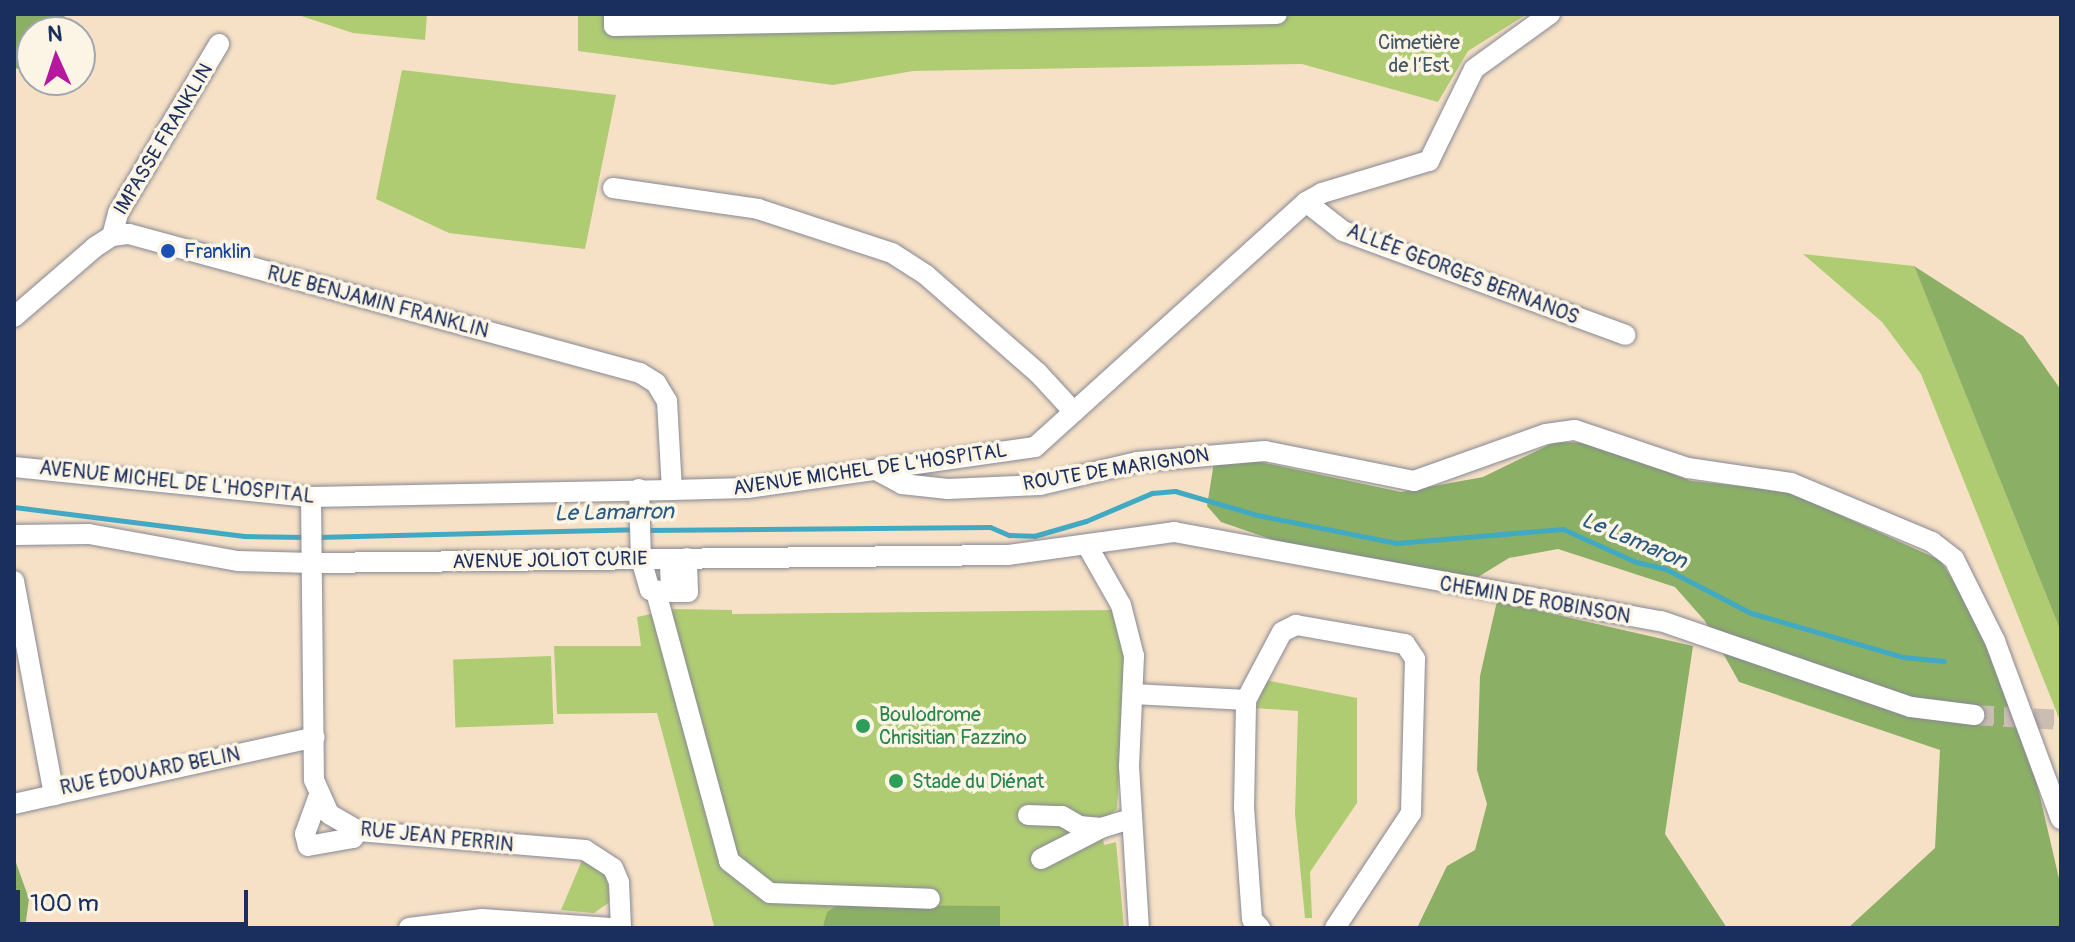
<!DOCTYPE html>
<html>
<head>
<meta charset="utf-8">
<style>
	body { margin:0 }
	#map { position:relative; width:2075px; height:942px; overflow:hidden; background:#f6e1c7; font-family:Pangolin,sans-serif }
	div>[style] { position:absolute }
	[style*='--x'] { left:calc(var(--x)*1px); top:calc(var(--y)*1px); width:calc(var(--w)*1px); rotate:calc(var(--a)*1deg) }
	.green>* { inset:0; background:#afcc73; transform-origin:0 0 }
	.forest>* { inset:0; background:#8bb065 }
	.stream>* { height:5px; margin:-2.5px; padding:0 2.5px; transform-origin:2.5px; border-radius:2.5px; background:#42a9c2 }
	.minor-tunnel>* { height:20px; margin-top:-10px; transform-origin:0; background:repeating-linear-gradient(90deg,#cabdb2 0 20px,transparent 0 30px) }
	.roads { filter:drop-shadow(0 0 2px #888892) drop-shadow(0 0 2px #888892) }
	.minor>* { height:20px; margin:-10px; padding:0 10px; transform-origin:10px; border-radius:10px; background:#fff }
	.dots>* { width:22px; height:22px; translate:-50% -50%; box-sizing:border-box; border:4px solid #fcf5e5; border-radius:50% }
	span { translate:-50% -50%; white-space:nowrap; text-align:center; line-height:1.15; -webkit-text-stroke:7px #fcf5e5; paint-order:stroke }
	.park-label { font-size:20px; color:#405663 }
	.street-label { font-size:20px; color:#1b2f5e }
	.transit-label { font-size:20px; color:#164399 }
	.left { translate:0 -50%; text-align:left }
	.leisure-label { font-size:20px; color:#27864d }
	.water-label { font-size:22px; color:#295a81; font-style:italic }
	.frame { position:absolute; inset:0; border:16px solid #1b2f5e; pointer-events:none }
	.north { position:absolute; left:16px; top:16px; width:80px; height:80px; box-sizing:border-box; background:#fcf5e5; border:2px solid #a2a6af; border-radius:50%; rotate:357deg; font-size:22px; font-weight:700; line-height:32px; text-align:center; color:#1b2f5e }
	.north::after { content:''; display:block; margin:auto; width:28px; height:36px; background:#b5179e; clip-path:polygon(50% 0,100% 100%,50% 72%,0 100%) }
	.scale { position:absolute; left:16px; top:890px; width:232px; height:36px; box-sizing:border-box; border:4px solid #1b2f5e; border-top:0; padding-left:10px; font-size:24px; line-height:28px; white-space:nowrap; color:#1b2f5e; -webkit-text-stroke:6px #fcf5e5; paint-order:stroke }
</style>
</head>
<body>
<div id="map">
	<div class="green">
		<i style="clip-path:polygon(295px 14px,427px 14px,425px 40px,353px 33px)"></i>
		<i style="clip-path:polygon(578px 14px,1527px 14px,1468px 51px,1438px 102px,1302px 64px,913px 71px,833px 85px,578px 51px)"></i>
		<i style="clip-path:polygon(402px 70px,616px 95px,585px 249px,449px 233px,376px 199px)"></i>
		<i style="clip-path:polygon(1803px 254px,1914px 266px,2061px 632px,2061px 723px,1921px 374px,1882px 322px)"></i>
		<i style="clip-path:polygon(674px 609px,732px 610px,732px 614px,1112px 610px,1125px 652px,1124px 675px,1117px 809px,1101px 821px,1101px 828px,1104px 845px,1116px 842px,1124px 928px,1000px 928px,1000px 906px,823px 927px,714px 926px,657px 713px,557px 714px,554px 646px,641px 646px,637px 617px)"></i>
		<i style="left:551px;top:656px;width:68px;height:98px;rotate:88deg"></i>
		<i style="clip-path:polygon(1265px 680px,1357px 698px,1357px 803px,1310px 872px,1312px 918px,1305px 918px,1295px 814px,1298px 711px,1256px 708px)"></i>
		<i style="clip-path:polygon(583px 858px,605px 871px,611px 901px,594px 913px,561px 910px)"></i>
	</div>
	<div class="forest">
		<i style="clip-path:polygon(14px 14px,66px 14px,56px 32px,32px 32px,32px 71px,14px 68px)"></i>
		<i style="clip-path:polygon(1914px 266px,2023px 336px,2061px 390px,2061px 632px)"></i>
		<i style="clip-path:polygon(1555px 442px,1592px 443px,1691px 481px,1787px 491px,1940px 560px,1975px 614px,2037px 784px,2061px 887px,2061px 928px,1848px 928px,1935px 848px,1940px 750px,1739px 682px,1705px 621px,1675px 587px,1558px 549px,1509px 558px,1478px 577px,1308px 552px,1221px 522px,1207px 506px,1214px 462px,1251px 460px,1401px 492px,1483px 477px)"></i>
		<i style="clip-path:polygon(1497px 601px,1693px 646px,1665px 834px,1727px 928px,1417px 928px,1447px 866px,1475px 850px,1487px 804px,1477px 770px,1480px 676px)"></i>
		<i style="clip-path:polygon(14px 857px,29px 899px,25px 928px,14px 928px)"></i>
		<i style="clip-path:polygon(838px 905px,1000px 906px,1000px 928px,714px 928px,714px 926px,823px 927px,827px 912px)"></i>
	</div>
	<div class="stream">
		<i style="--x:14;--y:507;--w:232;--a:7.2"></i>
		<i style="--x:244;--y:536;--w:63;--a:0.9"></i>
		<i style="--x:645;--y:530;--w:345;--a:-0.5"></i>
		<i style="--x:990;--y:527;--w:21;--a:23"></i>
		<i style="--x:1009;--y:535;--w:25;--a:2"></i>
		<i style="--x:1034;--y:536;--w:54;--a:-16.1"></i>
		<i style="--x:1086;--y:521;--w:72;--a:-23"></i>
		<i style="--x:1152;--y:493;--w:23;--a:-5"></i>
		<i style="--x:1175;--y:491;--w:85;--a:16.3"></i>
		<i style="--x:1257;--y:515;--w:142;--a:11.4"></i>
		<i style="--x:1396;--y:543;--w:168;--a:-4.8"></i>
		<i style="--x:1563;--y:529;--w:80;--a:24.3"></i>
		<i style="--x:1636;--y:562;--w:31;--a:13"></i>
		<i style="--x:1666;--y:569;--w:96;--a:27.4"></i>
		<i style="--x:1751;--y:613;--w:158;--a:16.1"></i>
		<i style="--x:1903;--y:657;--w:41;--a:5.6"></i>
		<i style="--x:317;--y:537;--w:318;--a:-1.4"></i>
	</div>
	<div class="minor-tunnel">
		<i style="--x:1974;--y:715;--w:87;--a:3.3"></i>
	</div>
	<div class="roads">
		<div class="minor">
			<i style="--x:614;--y:14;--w:12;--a:90"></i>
			<i style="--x:614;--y:26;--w:663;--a:-1.04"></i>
			<i style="--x:613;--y:188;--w:147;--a:8.2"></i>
			<i style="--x:758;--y:209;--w:141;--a:18.2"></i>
			<i style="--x:892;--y:253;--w:40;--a:32.9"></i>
			<i style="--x:926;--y:275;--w:149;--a:41.2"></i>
			<i style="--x:1038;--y:373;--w:53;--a:47.3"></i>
			<i style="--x:1306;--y:202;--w:47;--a:38.1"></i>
			<i style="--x:1343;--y:231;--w:301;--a:20.2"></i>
			<i style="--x:112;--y:236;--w:24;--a:-75"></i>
			<i style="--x:118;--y:213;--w:197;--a:-59.1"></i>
			<i style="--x:14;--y:317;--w:107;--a:-40.8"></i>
			<i style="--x:95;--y:247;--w:20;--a:-33"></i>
			<i style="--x:112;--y:236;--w:17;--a:-7"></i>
			<i style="--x:129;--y:234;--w:530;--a:15.22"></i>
			<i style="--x:640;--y:373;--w:19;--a:32"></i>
			<i style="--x:656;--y:383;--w:21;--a:59"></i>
			<i style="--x:667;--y:401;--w:89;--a:86.8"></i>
			<i style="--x:14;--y:467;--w:299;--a:5.8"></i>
			<i style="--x:311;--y:497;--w:361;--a:-1.1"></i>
			<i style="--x:672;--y:490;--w:75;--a:-1.5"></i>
			<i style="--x:747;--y:488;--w:291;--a:-8.1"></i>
			<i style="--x:1035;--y:447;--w:365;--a:-42.1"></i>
			<i style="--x:1306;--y:202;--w:18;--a:-29"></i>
			<i style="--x:1322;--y:193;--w:112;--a:-16.7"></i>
			<i style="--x:1429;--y:161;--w:102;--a:-63.9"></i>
			<i style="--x:1474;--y:69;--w:94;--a:-35.9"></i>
			<i style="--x:876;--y:470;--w:30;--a:28"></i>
			<i style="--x:902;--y:484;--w:46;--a:6.2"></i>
			<i style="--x:948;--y:489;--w:92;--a:-2.5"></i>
			<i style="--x:1040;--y:485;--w:100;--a:-13.3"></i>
			<i style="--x:1137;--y:462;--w:128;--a:-4.9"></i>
			<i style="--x:1265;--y:451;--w:152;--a:11.4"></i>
			<i style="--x:1414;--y:481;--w:140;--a:-19.6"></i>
			<i style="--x:1546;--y:434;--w:29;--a:-8"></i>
			<i style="--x:1575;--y:430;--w:119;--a:18.6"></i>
			<i style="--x:1688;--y:468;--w:104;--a:8.3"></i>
			<i style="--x:1791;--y:483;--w:153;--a:22.7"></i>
			<i style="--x:1932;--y:542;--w:28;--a:38"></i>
			<i style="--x:1954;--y:559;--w:92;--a:63.4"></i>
			<i style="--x:1995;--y:641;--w:190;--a:69.7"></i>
			<i style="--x:639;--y:489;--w:70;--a:88.4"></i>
			<i style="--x:641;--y:559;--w:32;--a:74"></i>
			<i style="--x:650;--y:590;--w:21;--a:5"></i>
			<i style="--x:671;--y:592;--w:33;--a:-92"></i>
			<i style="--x:311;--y:497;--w:283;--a:89.4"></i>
			<i style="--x:314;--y:780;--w:37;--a:66"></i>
			<i style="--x:329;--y:814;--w:34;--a:30"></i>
			<i style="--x:358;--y:831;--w:228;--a:4.8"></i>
			<i style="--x:585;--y:850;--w:33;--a:33"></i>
			<i style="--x:613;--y:868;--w:15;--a:67"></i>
			<i style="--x:619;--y:882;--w:46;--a:87.5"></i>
			<i style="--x:14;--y:535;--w:75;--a:-0.8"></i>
			<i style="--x:89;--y:534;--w:151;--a:10.3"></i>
			<i style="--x:238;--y:561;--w:74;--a:1.5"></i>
			<i style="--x:312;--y:563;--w:696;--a:-0.66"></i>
			<i style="--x:1008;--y:555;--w:168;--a:-7.9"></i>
			<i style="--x:1174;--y:532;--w:495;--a:10.4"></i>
			<i style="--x:1661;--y:621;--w:264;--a:19"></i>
			<i style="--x:1911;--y:707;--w:64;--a:7.2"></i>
			<i style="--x:1088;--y:547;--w:67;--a:60.4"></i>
			<i style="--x:1121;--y:605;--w:53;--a:75.7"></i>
			<i style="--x:1134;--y:656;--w:110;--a:92.6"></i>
			<i style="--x:1129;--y:766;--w:162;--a:86.5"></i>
			<i style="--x:14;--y:581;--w:218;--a:79.4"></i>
			<i style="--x:54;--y:795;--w:267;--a:-12.5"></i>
			<i style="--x:656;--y:592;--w:279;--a:74.8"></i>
			<i style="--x:729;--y:861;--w:52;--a:38"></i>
			<i style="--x:770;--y:893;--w:160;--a:2.1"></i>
			<i style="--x:671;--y:592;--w:17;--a:0"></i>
			<i style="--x:688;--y:592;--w:34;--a:-92"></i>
			<i style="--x:1134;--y:694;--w:112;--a:3.1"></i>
			<i style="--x:318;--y:798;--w:38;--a:110"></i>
			<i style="--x:305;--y:834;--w:12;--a:76"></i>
			<i style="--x:308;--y:846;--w:46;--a:-10.1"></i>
			<i style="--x:353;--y:838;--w:9;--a:-54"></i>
			<i style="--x:14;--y:804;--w:41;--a:-12.7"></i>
			<i style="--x:1028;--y:815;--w:34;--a:2"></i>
			<i style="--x:1062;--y:816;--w:20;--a:30"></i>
			<i style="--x:1079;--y:826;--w:22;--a:5"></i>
			<i style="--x:1101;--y:828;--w:30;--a:-17"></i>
			<i style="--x:1041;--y:859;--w:68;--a:-27.3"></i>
			<i style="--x:409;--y:928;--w:74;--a:-7"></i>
			<i style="--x:482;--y:919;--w:129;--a:4"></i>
			<i style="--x:1260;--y:928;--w:12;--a:-132"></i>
			<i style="--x:1252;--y:919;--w:111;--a:-94.1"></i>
			<i style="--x:1244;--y:808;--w:108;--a:-88.9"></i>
			<i style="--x:1246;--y:700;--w:77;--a:-62.1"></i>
			<i style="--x:1282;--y:632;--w:16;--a:-27"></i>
			<i style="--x:1296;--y:625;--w:111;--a:9.9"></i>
			<i style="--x:1405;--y:644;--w:18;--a:56"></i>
			<i style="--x:1415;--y:659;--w:154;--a:91.5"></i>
			<i style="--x:1411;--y:813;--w:138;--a:123.5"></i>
		</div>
	</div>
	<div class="dots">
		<i style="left:168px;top:251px;background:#1a4fb4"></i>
		<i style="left:863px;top:726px;background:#2e9e5b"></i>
		<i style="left:896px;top:781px;background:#2e9e5b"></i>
	</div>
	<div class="park-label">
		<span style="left:1419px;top:54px">Cimetière<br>de l’Est</span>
	</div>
	<div class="street-label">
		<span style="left:163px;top:139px;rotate:-59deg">IMPASSE FRANKLIN</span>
		<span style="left:1463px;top:274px;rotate:21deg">ALLÉE GEORGES BERNANOS</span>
		<span style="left:378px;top:302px;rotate:15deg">RUE BENJAMIN FRANKLIN</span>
		<span style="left:870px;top:469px;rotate:-8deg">AVENUE MICHEL DE L'HOSPITAL</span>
		<span style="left:1116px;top:469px;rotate:-9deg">ROUTE DE MARIGNON</span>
		<span style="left:177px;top:482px;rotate:6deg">AVENUE MICHEL DE L'HOSPITAL</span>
		<span style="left:550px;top:560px;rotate:-1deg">AVENUE JOLIOT CURIE</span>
		<span style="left:1535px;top:600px;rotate:10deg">CHEMIN DE ROBINSON</span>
		<span style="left:150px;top:771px;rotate:-11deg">RUE ÉDOUARD BELIN</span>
		<span style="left:437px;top:837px;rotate:6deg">RUE JEAN PERRIN</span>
	</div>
	<div class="transit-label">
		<span class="left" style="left:184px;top:251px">Franklin</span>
	</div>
	<div class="leisure-label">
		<span class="left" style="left:879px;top:726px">Boulodrome<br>Chrisitian Fazzino</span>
		<span class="left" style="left:912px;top:781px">Stade du Diénat</span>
	</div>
	<div class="water-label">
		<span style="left:614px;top:513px;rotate:-1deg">Le Lamarron</span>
		<span style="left:1634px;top:541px;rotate:23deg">Le Lamaron</span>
	</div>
	<div class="frame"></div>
	<div class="north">N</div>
	<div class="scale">100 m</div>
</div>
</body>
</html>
